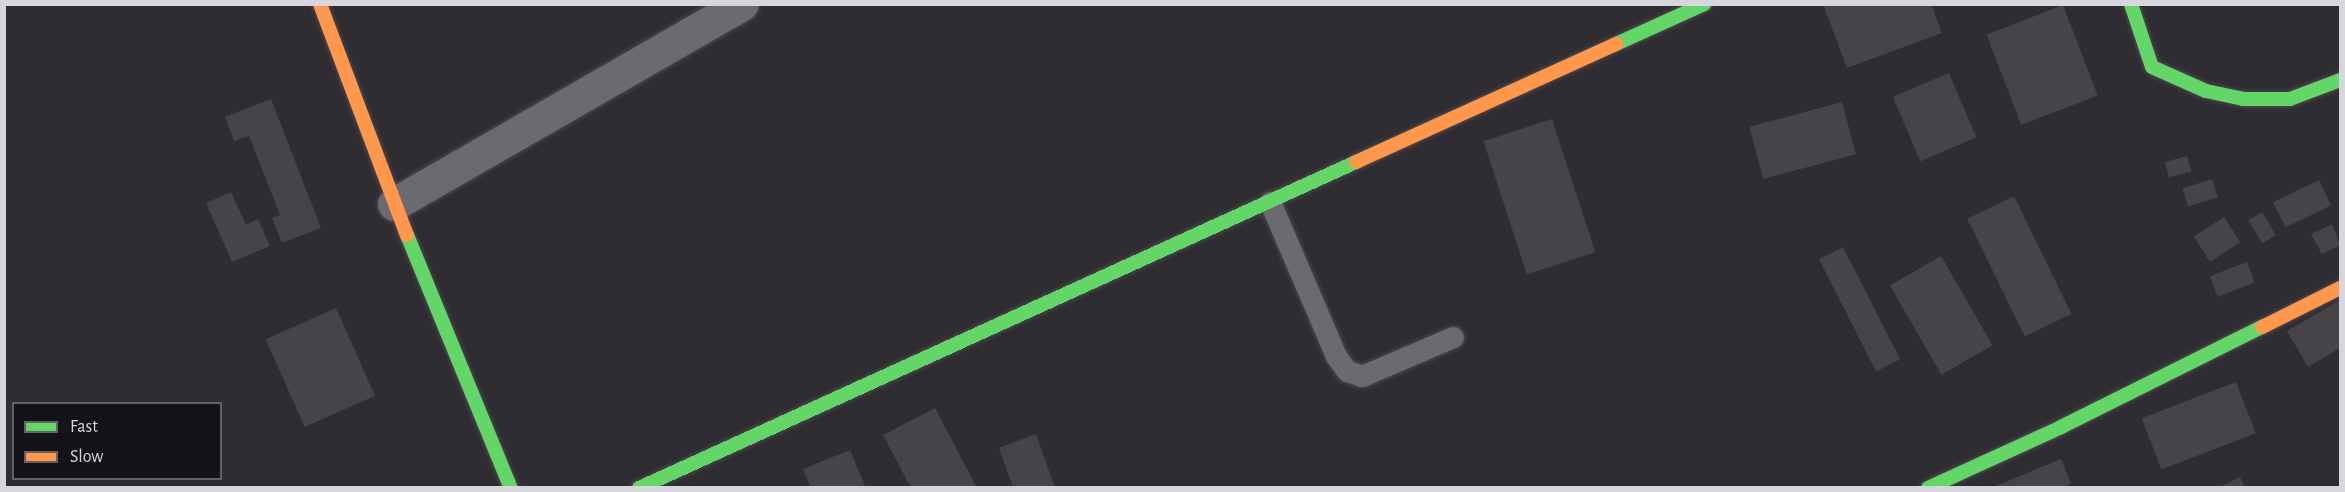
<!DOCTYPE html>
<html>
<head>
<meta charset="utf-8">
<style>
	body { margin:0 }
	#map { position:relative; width:2345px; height:492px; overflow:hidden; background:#2f2c32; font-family:"Alegreya Sans",sans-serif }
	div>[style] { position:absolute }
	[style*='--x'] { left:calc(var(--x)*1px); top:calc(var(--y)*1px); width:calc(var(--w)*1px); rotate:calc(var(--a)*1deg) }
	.building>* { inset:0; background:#464448; transform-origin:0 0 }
	.roads { filter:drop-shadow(0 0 2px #4a474d) drop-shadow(0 0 2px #4a474d) }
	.lane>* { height:21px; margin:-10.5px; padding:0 10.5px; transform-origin:10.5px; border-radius:10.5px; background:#6c6a6f }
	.street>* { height:33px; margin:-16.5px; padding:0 16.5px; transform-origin:16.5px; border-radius:16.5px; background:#6c6a6f }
	.fast>* { height:14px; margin:-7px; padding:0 7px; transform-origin:7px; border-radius:7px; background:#63d668 }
	.slow>* { height:14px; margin:-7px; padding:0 7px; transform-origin:7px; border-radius:7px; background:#ff974d }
	span { translate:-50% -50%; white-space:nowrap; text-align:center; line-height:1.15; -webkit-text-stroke:4.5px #151318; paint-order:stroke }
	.frame { position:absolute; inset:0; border:6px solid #d8d6dd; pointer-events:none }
	.legend { position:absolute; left:12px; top:402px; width:210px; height:78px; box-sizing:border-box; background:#151318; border:2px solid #636167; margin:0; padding:8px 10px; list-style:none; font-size:18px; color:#d8d6dd }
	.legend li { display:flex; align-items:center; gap:12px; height:30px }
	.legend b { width:30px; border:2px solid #636167 }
</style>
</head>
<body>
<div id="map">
	<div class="building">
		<i style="clip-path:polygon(1823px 4px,1931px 4px,1942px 33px,1847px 68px)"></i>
		<i style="left:2063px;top:5px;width:97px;height:82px;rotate:69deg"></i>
		<i style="left:1949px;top:73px;width:70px;height:61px;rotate:67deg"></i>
		<i style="clip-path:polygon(271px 99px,321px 228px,282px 243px,272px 218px,280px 215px,249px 136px,234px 141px,225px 117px)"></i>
		<i style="left:1842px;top:102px;width:54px;height:96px;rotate:75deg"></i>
		<i style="left:1552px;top:119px;width:140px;height:72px;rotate:72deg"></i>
		<i style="left:2187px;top:156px;width:16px;height:23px;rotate:75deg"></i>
		<i style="left:2212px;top:179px;width:19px;height:31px;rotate:72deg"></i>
		<i style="left:2319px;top:180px;width:28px;height:51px;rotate:64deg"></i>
		<i style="clip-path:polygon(231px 192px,246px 225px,258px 219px,270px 246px,232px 262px,206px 203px)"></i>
		<i style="left:2014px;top:196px;width:131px;height:52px;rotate:64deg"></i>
		<i style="left:2262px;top:212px;width:27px;height:16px;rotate:59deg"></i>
		<i style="left:2224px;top:217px;width:30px;height:36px;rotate:57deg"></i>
		<i style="clip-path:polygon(2332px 224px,2340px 245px,2322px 254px,2311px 234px)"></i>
		<i style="left:1843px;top:247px;width:126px;height:27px;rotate:63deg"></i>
		<i style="left:1941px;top:256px;width:103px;height:59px;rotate:60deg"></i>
		<i style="left:2247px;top:262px;width:22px;height:40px;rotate:69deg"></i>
		<i style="clip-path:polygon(2340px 300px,2340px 348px,2308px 367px,2287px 331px)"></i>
		<i style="left:336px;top:308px;width:96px;height:77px;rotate:66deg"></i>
		<i style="left:2236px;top:382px;width:55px;height:101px;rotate:69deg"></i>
		<i style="clip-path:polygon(935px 408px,977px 488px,911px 488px,883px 435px)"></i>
		<i style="clip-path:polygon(1036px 434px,1055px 488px,1013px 488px,999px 448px)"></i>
		<i style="clip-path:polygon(850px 450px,866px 488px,811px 488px,803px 469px)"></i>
		<i style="clip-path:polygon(2061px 459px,2071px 484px,2061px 488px,1991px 488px)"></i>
		<i style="clip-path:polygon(2240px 477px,2245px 488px,2218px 488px)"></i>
	</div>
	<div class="roads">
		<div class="lane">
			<i style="--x:1270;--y:202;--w:168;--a:66.8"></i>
			<i style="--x:1336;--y:356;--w:19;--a:54"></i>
			<i style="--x:1347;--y:371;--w:16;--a:18"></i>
			<i style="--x:1362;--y:376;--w:99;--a:-23.2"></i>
		</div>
		<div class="street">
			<i style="--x:394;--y:204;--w:401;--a:-29.9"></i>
		</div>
		<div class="fast">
			<i style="--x:2131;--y:4;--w:66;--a:71.6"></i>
			<i style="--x:2152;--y:67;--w:59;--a:24"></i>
			<i style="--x:2206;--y:91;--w:38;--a:12"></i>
			<i style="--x:2243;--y:99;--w:47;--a:0"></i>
			<i style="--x:2290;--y:99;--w:53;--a:-20.8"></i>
			<i style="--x:1616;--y:44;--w:97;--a:-24.4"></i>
			<i style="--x:407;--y:235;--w:274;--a:67.7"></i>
			<i style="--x:639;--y:488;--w:788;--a:-24.45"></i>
			<i style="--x:1928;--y:488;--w:146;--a:-24.6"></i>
			<i style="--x:2061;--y:427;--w:225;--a:-26.5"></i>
		</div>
		<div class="slow">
			<i style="--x:320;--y:4;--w:247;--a:69.4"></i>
			<i style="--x:1356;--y:162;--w:286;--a:-24.4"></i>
			<i style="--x:2262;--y:327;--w:87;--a:-26.6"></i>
		</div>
	</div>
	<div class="frame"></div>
	<ul class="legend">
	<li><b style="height:8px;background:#63d668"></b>Fast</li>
	<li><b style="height:8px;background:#ff974d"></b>Slow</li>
	</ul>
</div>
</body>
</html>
